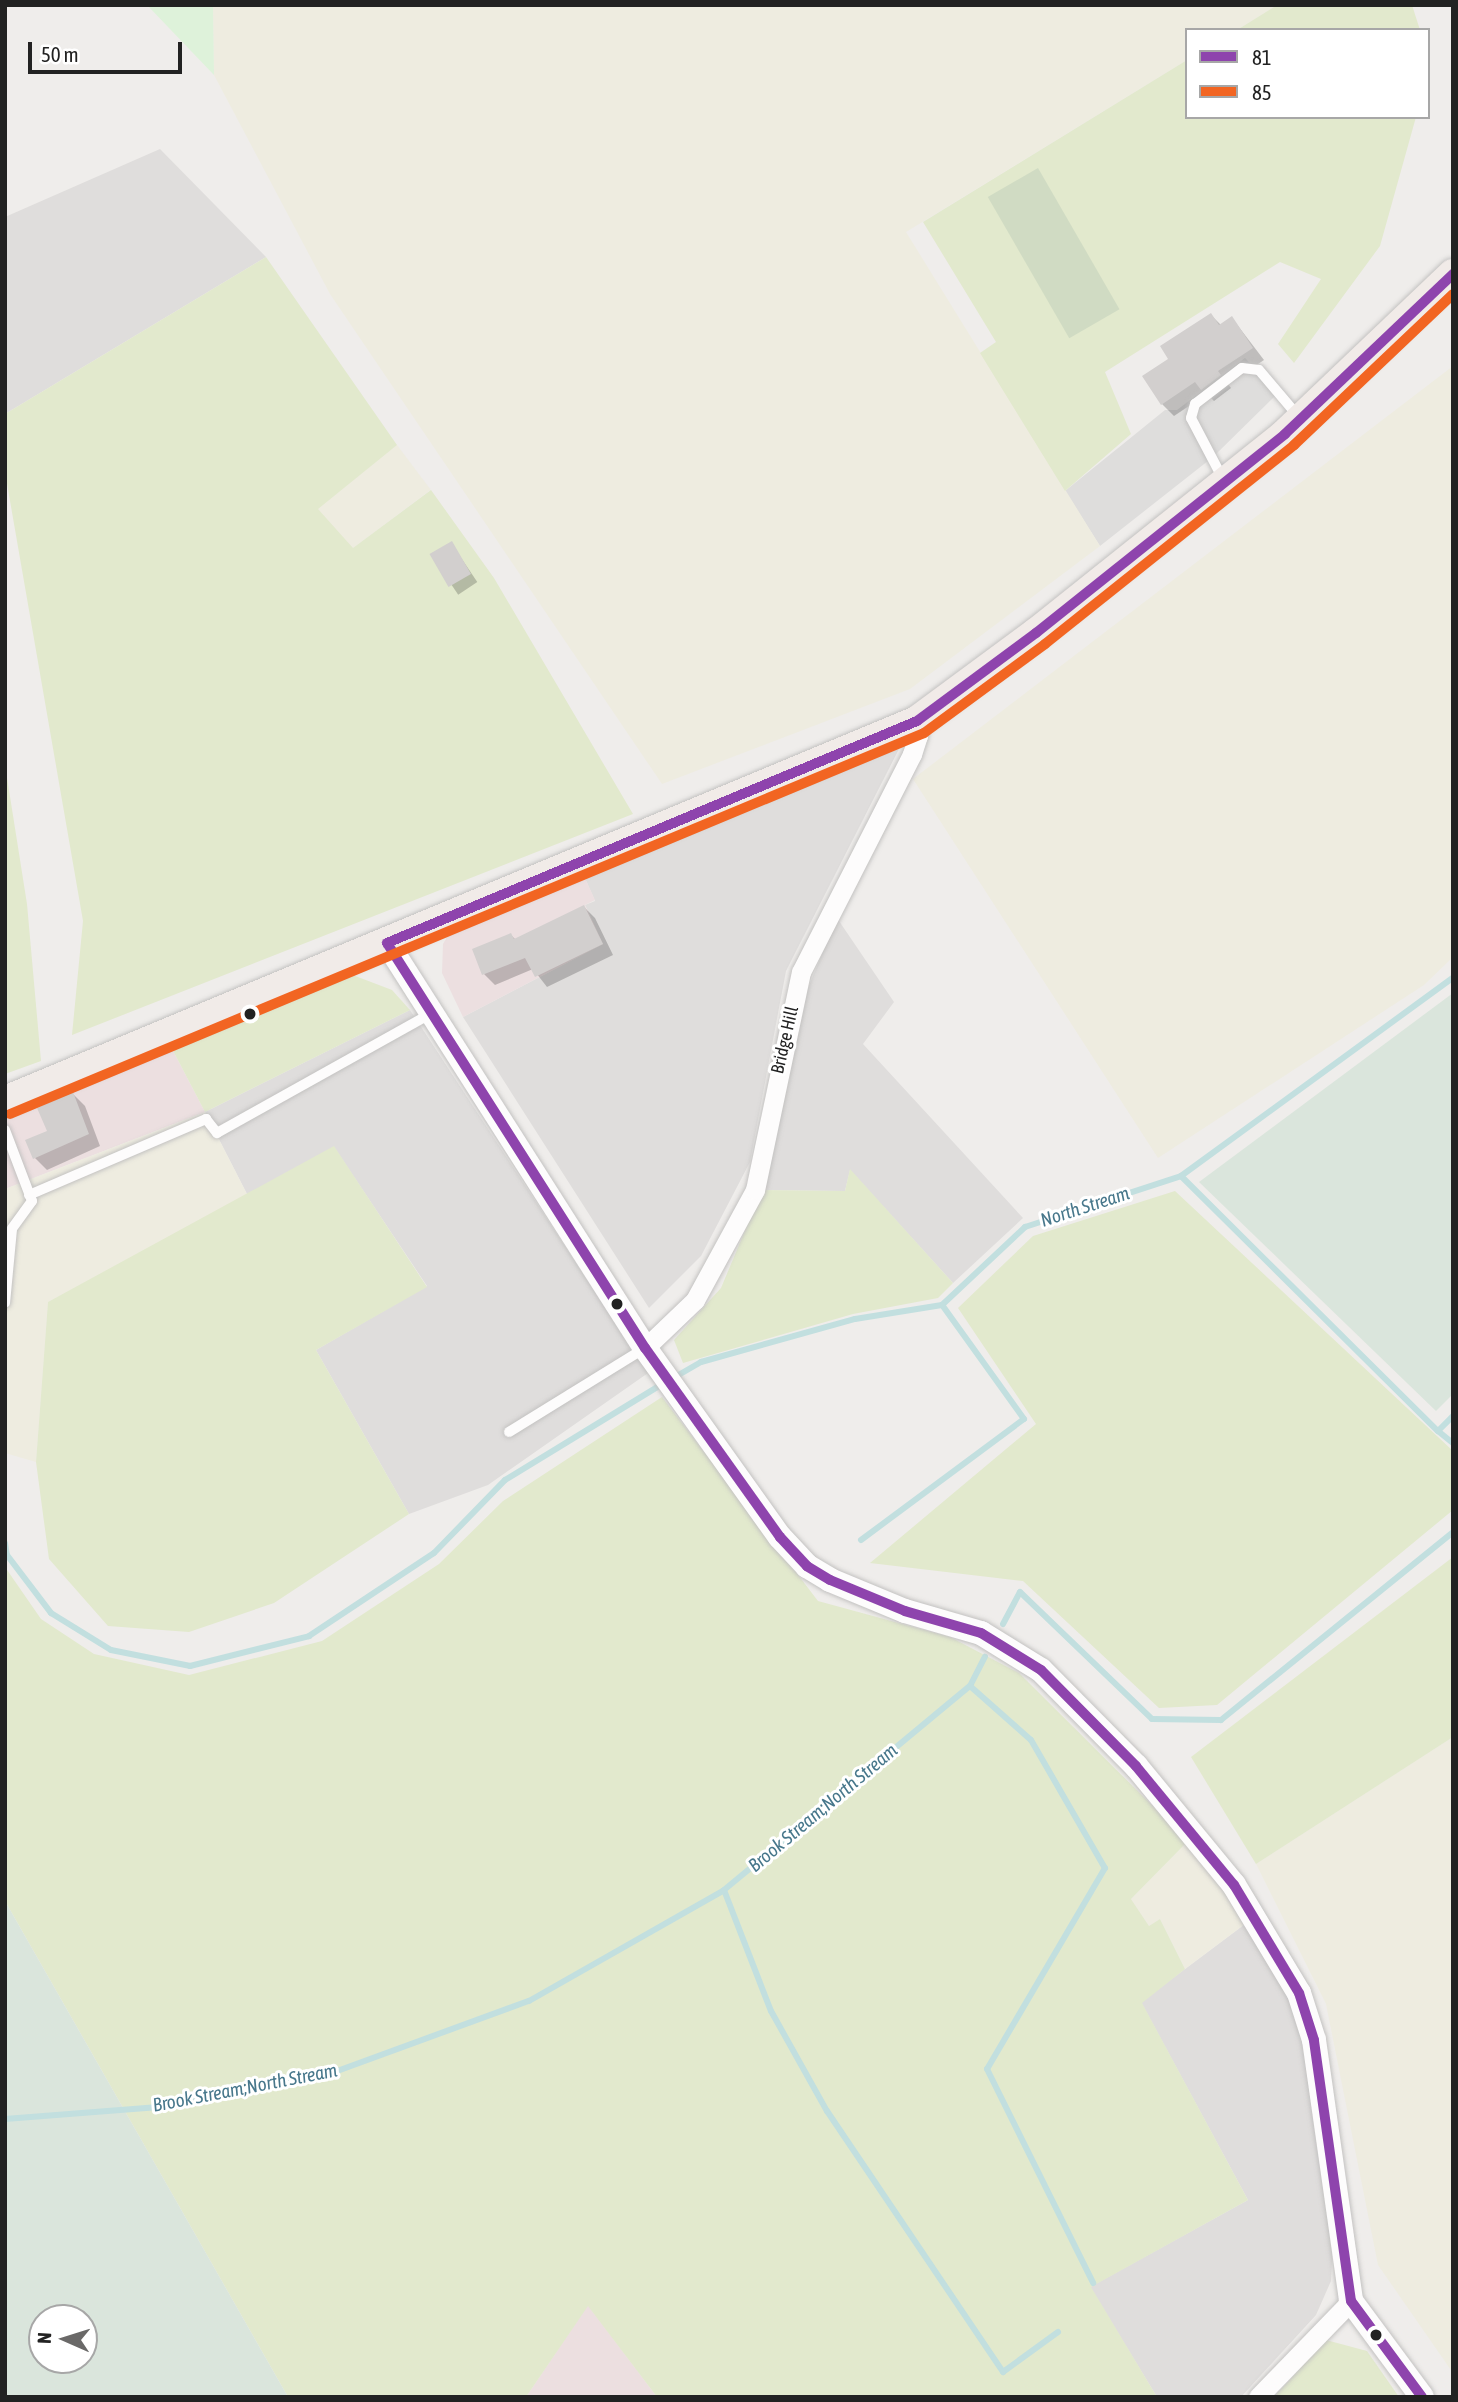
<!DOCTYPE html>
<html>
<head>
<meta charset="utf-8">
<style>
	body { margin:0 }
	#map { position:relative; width:1458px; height:2402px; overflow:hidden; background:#efedeb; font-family:"Asap Condensed",sans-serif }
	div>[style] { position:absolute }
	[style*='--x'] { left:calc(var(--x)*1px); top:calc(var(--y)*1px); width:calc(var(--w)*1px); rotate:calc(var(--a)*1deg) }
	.residential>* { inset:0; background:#dfdddc }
	.commercial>* { inset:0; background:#ecdfe0 }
	.religious>* { inset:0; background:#dedddc }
	.farmland>* { inset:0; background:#eeece0; transform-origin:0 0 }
	.grass>* { inset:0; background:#e2e9cd }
	.forest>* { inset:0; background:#d0dbc3; transform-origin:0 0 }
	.wetland>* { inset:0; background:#dae5dc }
	.park>* { inset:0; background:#def2da }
	.shadow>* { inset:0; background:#0003; transform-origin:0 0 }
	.stream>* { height:6px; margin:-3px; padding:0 3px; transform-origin:3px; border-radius:3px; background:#c2dfdf }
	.building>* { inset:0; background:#d2cfce; transform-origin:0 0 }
	.roads { filter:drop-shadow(0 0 2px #c3c2c1) drop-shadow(0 0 2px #c3c2c1) }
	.service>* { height:10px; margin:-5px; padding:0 5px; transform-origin:5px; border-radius:5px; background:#fdfcfc }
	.minor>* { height:19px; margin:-9.5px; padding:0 9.5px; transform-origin:9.5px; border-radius:9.5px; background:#fdfcfc }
	.tertiary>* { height:24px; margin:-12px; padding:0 12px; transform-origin:12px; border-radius:12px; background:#fdfcfc }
	.primary>* { height:30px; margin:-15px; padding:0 15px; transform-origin:15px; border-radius:15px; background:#f1ebe8 }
	.bus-1>* { height:10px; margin:-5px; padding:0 5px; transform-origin:5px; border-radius:5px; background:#8e44ad }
	.bus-2>* { height:10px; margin:-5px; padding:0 5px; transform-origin:5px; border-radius:5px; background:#f26522 }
	.dots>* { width:19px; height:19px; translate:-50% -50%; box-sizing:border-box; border:4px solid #fff; border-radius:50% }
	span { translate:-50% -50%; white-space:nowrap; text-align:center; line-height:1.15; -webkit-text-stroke:6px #fff; paint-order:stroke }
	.street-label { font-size:18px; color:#222 }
	.water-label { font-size:19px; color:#47778b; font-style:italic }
	.frame { position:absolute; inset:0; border:7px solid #222; pointer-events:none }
	.legend { position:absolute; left:1185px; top:28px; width:245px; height:91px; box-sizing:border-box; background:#fff; border:2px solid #a7a7a7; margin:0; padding:9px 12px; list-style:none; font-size:21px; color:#222 }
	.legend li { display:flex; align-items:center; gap:14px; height:35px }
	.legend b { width:35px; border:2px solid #a7a7a7 }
	.north { position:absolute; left:28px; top:2304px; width:70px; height:70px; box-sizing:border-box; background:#fff; border:2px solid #a7a7a7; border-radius:50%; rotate:273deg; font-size:19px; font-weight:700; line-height:28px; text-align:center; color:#222 }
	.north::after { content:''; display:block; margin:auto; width:24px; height:32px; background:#6a6968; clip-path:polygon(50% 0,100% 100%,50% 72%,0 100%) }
	.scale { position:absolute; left:28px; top:42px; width:154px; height:32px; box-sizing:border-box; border:4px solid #222; border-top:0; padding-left:9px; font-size:21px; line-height:24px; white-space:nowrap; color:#222; -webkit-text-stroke:5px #fff; paint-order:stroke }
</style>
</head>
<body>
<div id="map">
	<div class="residential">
		<i style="clip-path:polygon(160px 149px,266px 257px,5px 414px,5px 217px)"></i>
		<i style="clip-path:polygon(899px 749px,786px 971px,750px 1162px,701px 1256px,649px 1308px,463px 1017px,603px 944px,585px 905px,595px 901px,580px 867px)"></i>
		<i style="clip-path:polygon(837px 918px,894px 1002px,863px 1044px,1023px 1218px,953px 1283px,850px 1170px,845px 1191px,762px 1190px,806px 993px)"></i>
		<i style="clip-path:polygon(410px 1010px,648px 1373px,488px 1485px,409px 1514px,316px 1350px,427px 1286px,334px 1147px,248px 1196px,205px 1112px)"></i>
		<i style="clip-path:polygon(1249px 1921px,1279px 1968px,1304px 2037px,1333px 2241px,1331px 2281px,1316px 2315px,1241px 2397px,1157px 2397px,1090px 2287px,1248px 2200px,1141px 2002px)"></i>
	</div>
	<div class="commercial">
		<i style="clip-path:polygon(580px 867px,595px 900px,585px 905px,603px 944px,463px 1017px,442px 973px,443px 944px,459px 917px)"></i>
		<i style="clip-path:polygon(169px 1043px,205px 1112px,5px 1189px,5px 1112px)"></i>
		<i style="clip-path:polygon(588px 2305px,657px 2397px,526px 2397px)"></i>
	</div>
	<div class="religious">
		<i style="clip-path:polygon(1245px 358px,1278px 393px,1213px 457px,1100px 546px,1065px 491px,1165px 410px,1177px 410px)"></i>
	</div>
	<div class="farmland">
		<i style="clip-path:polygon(213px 5px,1277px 5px,1237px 30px,1187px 30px,1187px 60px,906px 232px,1100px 546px,910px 689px,662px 784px,330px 294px,214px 75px)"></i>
		<i style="clip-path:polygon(1453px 366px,1453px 957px,1424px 985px,1158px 1158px,913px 779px)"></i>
		<i style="left:397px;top:445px;width:56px;height:102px;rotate:53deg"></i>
		<i style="clip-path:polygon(205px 1112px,248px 1196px,48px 1302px,36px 1462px,5px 1453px,5px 1189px)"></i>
		<i style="clip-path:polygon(1453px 1737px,1453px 2373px,1378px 2265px,1326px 2004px,1256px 1864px)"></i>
		<i style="clip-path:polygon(1188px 1841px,1249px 1921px,1185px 1969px,1160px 1919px,1149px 1926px,1131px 1899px)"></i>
	</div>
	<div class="grass">
		<i style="clip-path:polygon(1277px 5px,1412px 5px,1420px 30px,1237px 30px)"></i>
		<i style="clip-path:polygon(1187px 60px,1187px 117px,1416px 117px,1380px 246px,1294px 363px,1278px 344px,1321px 279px,1280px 262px,1105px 372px,1131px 434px,1065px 491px,980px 353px,996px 342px,923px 222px)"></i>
		<i style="clip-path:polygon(266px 257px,397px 445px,318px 509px,353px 548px,431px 490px,494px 578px,633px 814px,72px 1035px,83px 921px,5px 472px,5px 414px)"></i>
		<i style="clip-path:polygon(5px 765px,27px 904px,41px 1061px,5px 1074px)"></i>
		<i style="clip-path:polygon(350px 974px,392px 990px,410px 1010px,205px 1112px,169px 1043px)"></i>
		<i style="clip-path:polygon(334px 1146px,427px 1287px,316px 1350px,409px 1514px,274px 1603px,189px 1632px,108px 1626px,49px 1559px,36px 1462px,48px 1302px)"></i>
		<i style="clip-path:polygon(850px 1169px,953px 1283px,938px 1298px,853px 1314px,683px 1363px,674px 1340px,721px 1288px,762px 1190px,845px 1191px)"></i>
		<i style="clip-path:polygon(1175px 1191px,1453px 1451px,1453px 1510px,1217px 1705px,1159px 1708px,1023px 1581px,870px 1563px,1036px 1424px,958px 1308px,1033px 1236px)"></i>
		<i style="clip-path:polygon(662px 1397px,818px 1601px,950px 1637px,1019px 1673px,1188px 1841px,1131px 1899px,1149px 1926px,1160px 1919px,1185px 1969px,1142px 2003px,1248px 2200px,1091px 2287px,1157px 2397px,657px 2397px,588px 2306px,526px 2397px,288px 2397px,5px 1901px,5px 1567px,41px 1619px,94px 1654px,189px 1675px,322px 1641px,439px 1564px,503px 1501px)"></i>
		<i style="clip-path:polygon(1453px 1557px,1453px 1737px,1256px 1864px,1191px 1757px)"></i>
		<i style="clip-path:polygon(1326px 2340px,1367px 2351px,1399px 2397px,1274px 2397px)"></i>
	</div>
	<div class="forest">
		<i style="left:1038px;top:168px;width:163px;height:58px;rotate:60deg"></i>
	</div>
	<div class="wetland">
		<i style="clip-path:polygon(1453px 993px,1453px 1394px,1436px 1411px,1199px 1182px)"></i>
		<i style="clip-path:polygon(evenodd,5px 1901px,288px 2397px,5px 2397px,5px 1901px,42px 2318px,84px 2318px,84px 2360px,42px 2360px,42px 2318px)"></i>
	</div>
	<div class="park">
		<i style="clip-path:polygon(147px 5px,213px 5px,214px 75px)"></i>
	</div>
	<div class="shadow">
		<i style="clip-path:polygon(1211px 315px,1221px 325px,1232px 318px,1264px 360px,1228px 384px,1231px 388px,1214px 401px,1207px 394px,1174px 416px,1162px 404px,1170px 359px)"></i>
		<i style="left:451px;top:543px;width:47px;height:23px;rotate:56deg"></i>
		<i style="clip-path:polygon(584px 907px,595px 918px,613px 955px,547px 987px,533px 969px,495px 985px,484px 974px,511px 935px,516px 940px)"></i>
		<i style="clip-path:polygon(73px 1094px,85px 1106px,100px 1146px,47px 1170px,35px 1158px)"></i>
	</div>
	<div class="stream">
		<i style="--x:1181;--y:1176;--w:362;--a:44.8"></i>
		<i style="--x:1438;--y:1431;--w:21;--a:-45"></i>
		<i style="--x:942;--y:1305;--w:114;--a:-43.2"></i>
		<i style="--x:1025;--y:1227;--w:164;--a:-18.1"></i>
		<i style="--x:1181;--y:1176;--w:336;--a:-36.1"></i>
		<i style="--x:675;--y:1377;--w:30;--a:-30"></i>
		<i style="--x:701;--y:1362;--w:160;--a:-15.6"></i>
		<i style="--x:855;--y:1319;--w:88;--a:-9.1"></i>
		<i style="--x:1438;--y:1431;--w:19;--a:39"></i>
		<i style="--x:861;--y:1540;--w:203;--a:-36.6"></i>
		<i style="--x:1024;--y:1419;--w:140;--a:-125.7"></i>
		<i style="--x:5;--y:1543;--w:12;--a:81"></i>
		<i style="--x:7;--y:1555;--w:73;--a:52.8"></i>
		<i style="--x:51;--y:1613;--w:70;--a:31.7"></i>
		<i style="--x:111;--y:1650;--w:81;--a:11.4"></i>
		<i style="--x:190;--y:1666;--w:123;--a:-14.1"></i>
		<i style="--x:309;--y:1636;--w:150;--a:-33.6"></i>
		<i style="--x:434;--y:1553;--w:102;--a:-45.8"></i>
		<i style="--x:505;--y:1480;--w:184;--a:-31.4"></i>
		<i style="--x:1003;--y:1624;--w:36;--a:-62"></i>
		<i style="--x:1020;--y:1592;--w:183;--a:43.9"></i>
		<i style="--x:1152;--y:1719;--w:69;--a:0.8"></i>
		<i style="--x:1221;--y:1720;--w:299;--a:-39"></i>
		<i style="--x:970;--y:1686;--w:33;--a:-63"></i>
		<i style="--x:724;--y:1890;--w:130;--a:68.8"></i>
		<i style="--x:771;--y:2011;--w:115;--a:60.8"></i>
		<i style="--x:827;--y:2111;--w:315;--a:56"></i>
		<i style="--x:1003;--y:2372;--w:68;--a:-36"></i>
		<i style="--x:5;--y:2119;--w:151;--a:-4.5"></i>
		<i style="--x:156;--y:2107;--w:176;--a:-10.8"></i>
		<i style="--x:329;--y:2074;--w:213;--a:-20.1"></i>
		<i style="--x:529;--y:2001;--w:224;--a:-29.6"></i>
		<i style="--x:724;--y:1890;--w:320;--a:-39.7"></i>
		<i style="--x:970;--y:1686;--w:81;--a:41.5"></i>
		<i style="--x:1031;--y:1740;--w:148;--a:60"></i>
		<i style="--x:1105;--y:1868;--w:233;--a:120.4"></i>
		<i style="--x:987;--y:2069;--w:239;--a:63.6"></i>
	</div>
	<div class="building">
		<i style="clip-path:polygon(1211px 313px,1219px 325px,1232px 316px,1253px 348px,1218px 371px,1221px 375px,1201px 390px,1195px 382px,1161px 405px,1142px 376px,1168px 359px,1160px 346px)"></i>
		<i style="left:452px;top:541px;width:38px;height:26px;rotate:60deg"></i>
		<i style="clip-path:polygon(584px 905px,603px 944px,535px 977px,525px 958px,482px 975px,472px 949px,511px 933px,514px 939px)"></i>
		<i style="clip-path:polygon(73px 1092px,89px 1134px,33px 1159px,25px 1140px,47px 1131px,37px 1108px)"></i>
	</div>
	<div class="roads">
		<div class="service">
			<i style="--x:1223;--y:479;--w:69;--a:-117.7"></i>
			<i style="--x:1191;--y:418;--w:15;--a:-74"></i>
			<i style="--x:1195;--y:404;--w:59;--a:-37.5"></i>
			<i style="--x:1242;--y:368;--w:17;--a:7"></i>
			<i style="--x:1259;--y:370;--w:60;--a:49.7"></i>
			<i style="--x:5;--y:1130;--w:76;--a:69.2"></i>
			<i style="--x:32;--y:1201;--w:34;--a:126"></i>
			<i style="--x:12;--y:1229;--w:74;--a:95.4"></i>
			<i style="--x:29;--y:1195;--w:193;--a:-23.2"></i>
			<i style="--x:206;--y:1119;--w:18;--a:52"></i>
			<i style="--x:217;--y:1133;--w:244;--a:-29.2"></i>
			<i style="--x:509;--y:1432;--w:160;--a:-31.7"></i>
		</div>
		<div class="minor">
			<i style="--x:645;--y:1348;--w:69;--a:-43.8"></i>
			<i style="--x:695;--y:1300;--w:125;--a:-61.4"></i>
			<i style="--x:755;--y:1190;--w:223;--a:-78.1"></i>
			<i style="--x:801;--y:972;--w:245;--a:-63"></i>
			<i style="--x:912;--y:754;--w:19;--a:-72"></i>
			<i style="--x:918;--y:736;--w:15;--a:-94"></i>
			<i style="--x:1258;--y:2397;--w:134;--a:-45.9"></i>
		</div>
		<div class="tertiary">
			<i style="--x:387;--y:943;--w:480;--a:57.5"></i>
			<i style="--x:645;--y:1348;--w:232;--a:54.5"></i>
			<i style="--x:780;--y:1537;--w:40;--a:47"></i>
			<i style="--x:807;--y:1566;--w:27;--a:31"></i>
			<i style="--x:830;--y:1580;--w:81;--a:22.5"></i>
			<i style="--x:905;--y:1611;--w:79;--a:16.1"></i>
			<i style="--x:981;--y:1633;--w:70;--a:31.7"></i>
			<i style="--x:1041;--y:1670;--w:135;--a:45.3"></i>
			<i style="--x:1136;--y:1766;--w:154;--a:50.5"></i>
			<i style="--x:1234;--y:1885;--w:126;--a:59"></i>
			<i style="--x:1299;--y:1993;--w:49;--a:72.3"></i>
			<i style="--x:1314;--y:2040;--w:264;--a:81.9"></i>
			<i style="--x:1351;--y:2301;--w:119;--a:53.5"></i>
		</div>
		<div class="primary">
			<i style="--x:5;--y:1101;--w:988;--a:-22.62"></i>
			<i style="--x:917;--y:721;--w:148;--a:-36.5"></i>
			<i style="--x:1036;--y:633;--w:319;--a:-38.6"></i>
			<i style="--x:1285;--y:434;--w:232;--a:-43.6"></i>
		</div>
	</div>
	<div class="bus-1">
		<i style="--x:1422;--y:2397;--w:119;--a:-126.5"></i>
		<i style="--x:1351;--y:2301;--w:264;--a:-98.1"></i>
		<i style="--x:1314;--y:2040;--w:49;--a:-107.7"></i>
		<i style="--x:1299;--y:1993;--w:126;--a:-121"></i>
		<i style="--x:1234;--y:1885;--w:154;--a:-129.5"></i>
		<i style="--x:1136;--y:1766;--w:135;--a:-134.7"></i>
		<i style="--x:1041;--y:1670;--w:70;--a:-148.3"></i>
		<i style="--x:981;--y:1633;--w:79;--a:-163.9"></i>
		<i style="--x:905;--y:1611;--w:81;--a:-157.5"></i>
		<i style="--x:830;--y:1580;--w:27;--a:-149"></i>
		<i style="--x:807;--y:1566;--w:40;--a:-133"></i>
		<i style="--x:780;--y:1537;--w:232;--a:-125.5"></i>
		<i style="--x:645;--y:1348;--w:480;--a:-122.5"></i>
		<i style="--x:387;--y:943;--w:575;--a:-22.73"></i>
		<i style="--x:917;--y:721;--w:148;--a:-36.5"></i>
		<i style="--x:1036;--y:633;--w:319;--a:-38.6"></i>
		<i style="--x:1285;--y:434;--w:232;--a:-43.6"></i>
	</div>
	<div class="bus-2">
		<i style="--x:10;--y:1114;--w:990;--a:-22.63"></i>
		<i style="--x:924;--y:733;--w:150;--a:-36.3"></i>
		<i style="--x:1045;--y:644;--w:319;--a:-38.6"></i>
		<i style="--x:1294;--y:445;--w:219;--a:-43.5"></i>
	</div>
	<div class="dots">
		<i style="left:250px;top:1014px;background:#222"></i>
		<i style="left:617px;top:1304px;background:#222"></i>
		<i style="left:1376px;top:2335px;background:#222"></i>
	</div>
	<div class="street-label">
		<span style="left:785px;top:1040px;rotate:-77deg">Bridge Hill</span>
	</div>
	<div class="water-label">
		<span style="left:1085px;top:1207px;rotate:-18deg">North Stream</span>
		<span style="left:823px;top:1808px;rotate:-40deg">Brook Stream;North Stream</span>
		<span style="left:245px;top:2088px;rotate:-11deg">Brook Stream;North Stream</span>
	</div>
	<div class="frame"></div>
	<ul class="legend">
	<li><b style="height:9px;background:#8e44ad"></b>81</li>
	<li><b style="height:9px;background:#f26522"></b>85</li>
	</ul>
	<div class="north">N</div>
	<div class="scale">50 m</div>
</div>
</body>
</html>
